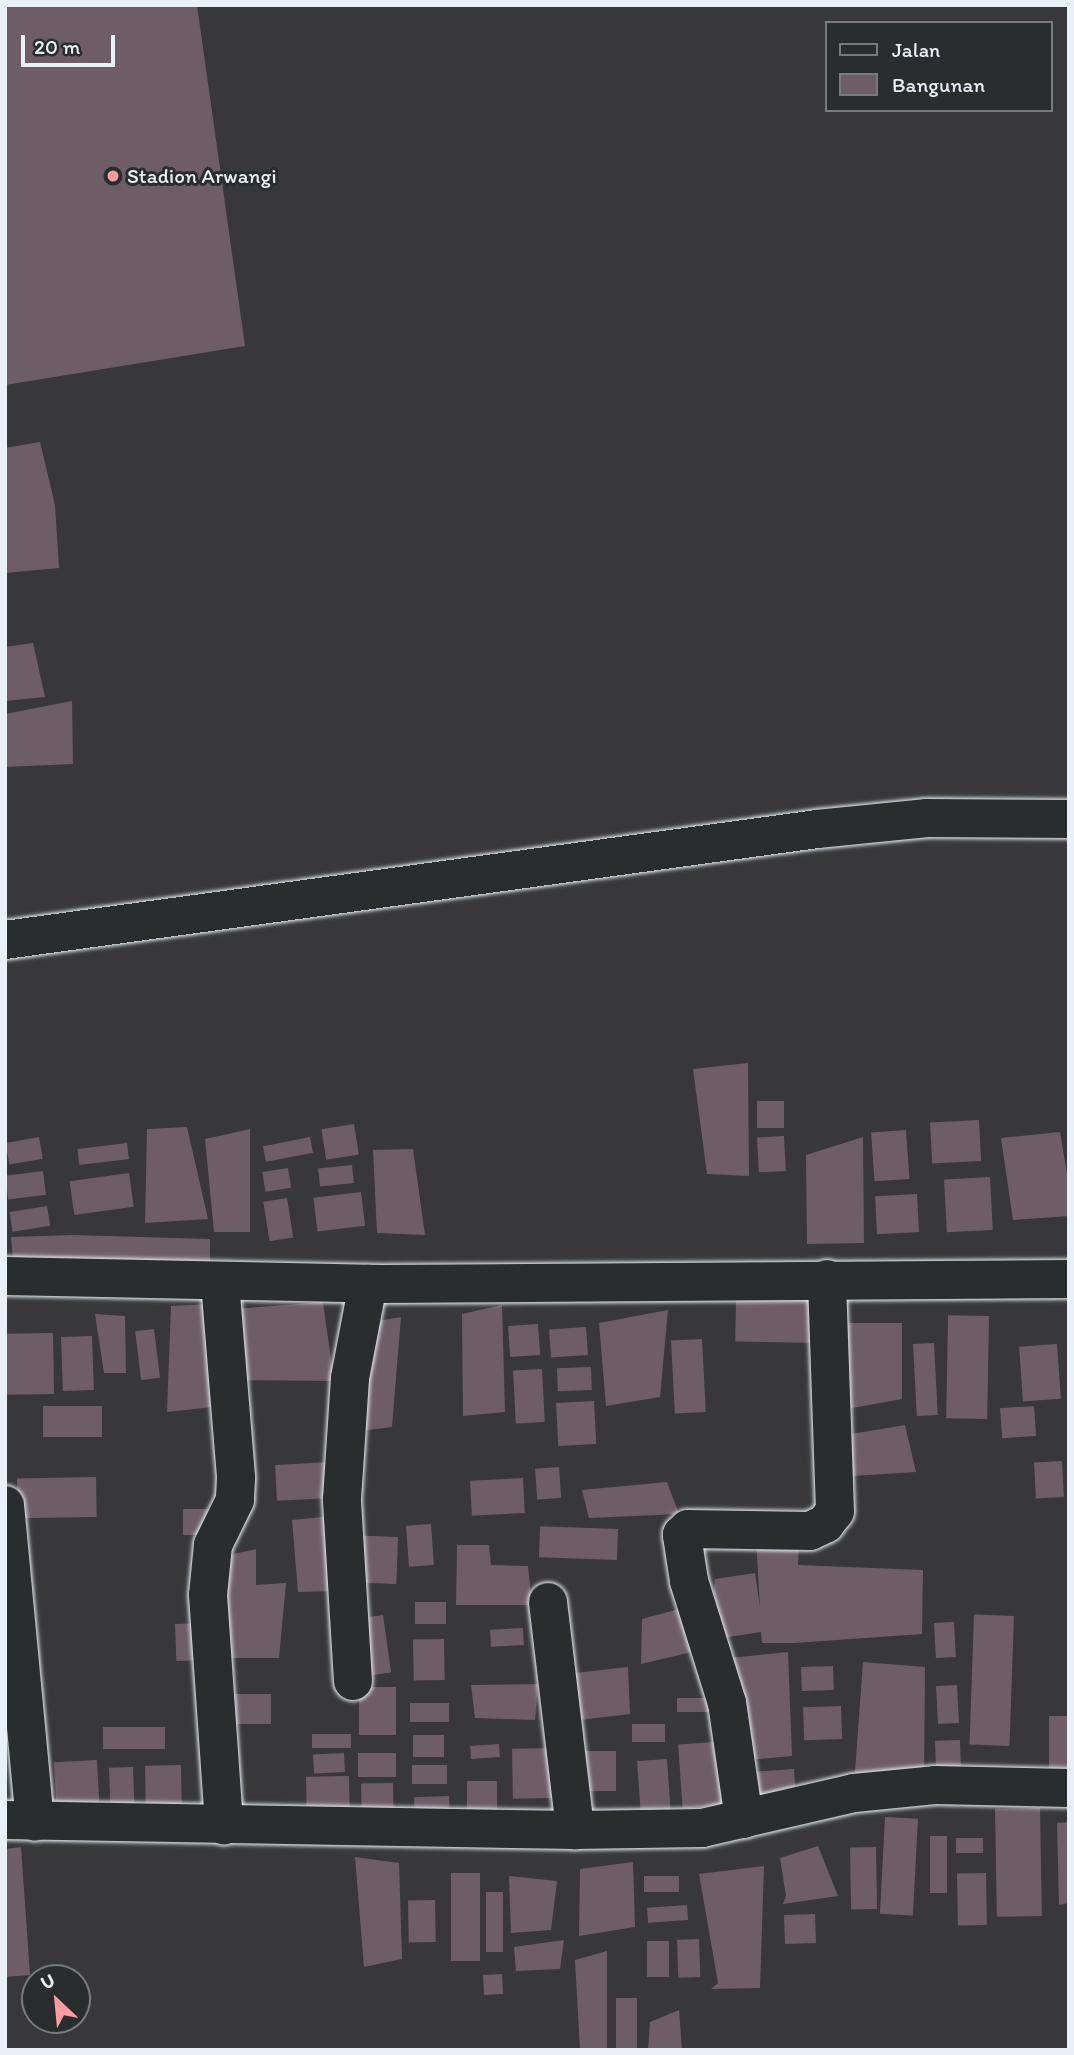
<!DOCTYPE html>
<html>
<head>
<meta charset="utf-8">
<style>
	body { margin:0 }
	#map { position:relative; width:1074px; height:2055px; overflow:hidden; background:#383739; font-family:Itim,sans-serif }
	div>[style] { position:absolute }
	[style*='--x'] { left:calc(var(--x)*1px); top:calc(var(--y)*1px); width:calc(var(--w)*1px); rotate:calc(var(--a)*1deg) }
	.building>* { inset:0; background:#6e5d67; transform-origin:0 0 }
	.roads { filter:drop-shadow(0 0 2px #e8f1f8) drop-shadow(0 0 2px #e8f1f8) }
	.minor>* { height:38px; margin:-19px; padding:0 19px; transform-origin:19px; border-radius:19px; background:#2a2d2e }
	.dots>* { width:19px; height:19px; translate:-50% -50%; box-sizing:border-box; border:4px solid #2a2d2e; border-radius:50% }
	span { translate:-50% -50%; white-space:nowrap; text-align:center; line-height:1.15; -webkit-text-stroke:6px #2a2d2e; paint-order:stroke }
	.poi-label { font-size:21px; color:#e8f1f8 }
	.left { translate:0 -50%; text-align:left }
	.frame { position:absolute; inset:0; border:7px solid #e8f1f8; pointer-events:none }
	.legend { position:absolute; left:825px; top:21px; width:228px; height:91px; box-sizing:border-box; background:#2a2d2e; border:2px solid #767b7f; margin:0; padding:9px 12px; list-style:none; font-size:21px; color:#e8f1f8 }
	.legend li { display:flex; align-items:center; gap:14px; height:35px }
	.legend b { width:35px; border:2px solid #767b7f }
	.north { position:absolute; left:21px; top:1964px; width:70px; height:70px; box-sizing:border-box; background:#2a2d2e; border:2px solid #767b7f; border-radius:50%; rotate:334deg; font-size:19px; font-weight:700; line-height:28px; text-align:center; color:#e8f1f8 }
	.north::after { content:''; display:block; margin:auto; width:24px; height:32px; background:#ff9aa2; clip-path:polygon(50% 0,100% 100%,50% 72%,0 100%) }
	.scale { position:absolute; left:21px; top:35px; width:94px; height:32px; box-sizing:border-box; border:4px solid #e8f1f8; border-top:0; padding-left:9px; font-size:21px; line-height:24px; white-space:nowrap; color:#e8f1f8; -webkit-text-stroke:5px #2a2d2e; paint-order:stroke }
</style>
</head>
<body>
<div id="map">
	<div class="building">
		<i style="clip-path:polygon(5px 5px,197px 5px,245px 346px,5px 385px)"></i>
		<i style="clip-path:polygon(40px 442px,55px 505px,59px 568px,5px 573px,5px 448px)"></i>
		<i style="clip-path:polygon(33px 643px,45px 697px,5px 701px,5px 647px)"></i>
		<i style="clip-path:polygon(72px 701px,73px 764px,5px 767px,5px 714px)"></i>
		<i style="clip-path:polygon(748px 1063px,749px 1176px,707px 1174px,693px 1069px)"></i>
		<i style="left:784px;top:1101px;width:27px;height:27px;rotate:90deg"></i>
		<i style="left:979px;top:1120px;width:41px;height:49px;rotate:87deg"></i>
		<i style="left:354px;top:1124px;width:31px;height:33px;rotate:81deg"></i>
		<i style="clip-path:polygon(187px 1127px,208px 1219px,145px 1223px,147px 1129px)"></i>
		<i style="clip-path:polygon(250px 1129px,250px 1232px,214px 1232px,205px 1139px)"></i>
		<i style="left:906px;top:1130px;width:49px;height:35px;rotate:86deg"></i>
		<i style="clip-path:polygon(1060px 1132px,1069px 1185px,1069px 1216px,1013px 1220px,1001px 1138px)"></i>
		<i style="left:784px;top:1136px;width:35px;height:27px;rotate:87deg"></i>
		<i style="left:39px;top:1137px;width:22px;height:34px;rotate:80deg"></i>
		<i style="left:310px;top:1137px;width:16px;height:48px;rotate:79deg"></i>
		<i style="clip-path:polygon(863px 1137px,864px 1243px,807px 1244px,806px 1155px)"></i>
		<i style="left:127px;top:1143px;width:16px;height:50px;rotate:83deg"></i>
		<i style="clip-path:polygon(413px 1149px,425px 1235px,377px 1233px,373px 1150px)"></i>
		<i style="left:352px;top:1165px;width:18px;height:34px;rotate:84deg"></i>
		<i style="left:288px;top:1168px;width:20px;height:26px;rotate:81deg"></i>
		<i style="left:43px;top:1171px;width:24px;height:38px;rotate:83deg"></i>
		<i style="left:129px;top:1173px;width:34px;height:60px;rotate:82deg"></i>
		<i style="left:990px;top:1177px;width:53px;height:46px;rotate:87deg"></i>
		<i style="left:361px;top:1192px;width:34px;height:48px;rotate:83deg"></i>
		<i style="left:917px;top:1194px;width:38px;height:42px;rotate:87deg"></i>
		<i style="left:287px;top:1198px;width:40px;height:24px;rotate:81deg"></i>
		<i style="left:47px;top:1206px;width:20px;height:38px;rotate:81deg"></i>
		<i style="clip-path:polygon(73px 1235px,210px 1239px,210px 1271px,14px 1271px,11px 1237px)"></i>
		<i style="left:820px;top:1300px;width:43px;height:84px;rotate:91deg"></i>
		<i style="clip-path:polygon(323px 1302px,334px 1381px,234px 1380px,223px 1310px)"></i>
		<i style="clip-path:polygon(210px 1304px,222px 1406px,167px 1412px,171px 1306px)"></i>
		<i style="clip-path:polygon(502px 1305px,505px 1412px,463px 1416px,462px 1314px)"></i>
		<i style="clip-path:polygon(668px 1310px,660px 1397px,606px 1406px,599px 1323px)"></i>
		<i style="clip-path:polygon(95px 1314px,125px 1316px,126px 1373px,104px 1373px)"></i>
		<i style="left:989px;top:1316px;width:103px;height:41px;rotate:91deg"></i>
		<i style="clip-path:polygon(401px 1317px,392px 1427px,346px 1433px,359px 1324px)"></i>
		<i style="clip-path:polygon(841px 1323px,902px 1323px,902px 1399px,847px 1409px)"></i>
		<i style="left:538px;top:1324px;width:31px;height:30px;rotate:86deg"></i>
		<i style="left:586px;top:1327px;width:28px;height:37px;rotate:86deg"></i>
		<i style="left:154px;top:1329px;width:49px;height:19px;rotate:83deg"></i>
		<i style="left:53px;top:1333px;width:61px;height:48px;rotate:89deg"></i>
		<i style="left:92px;top:1336px;width:54px;height:31px;rotate:88deg"></i>
		<i style="left:702px;top:1339px;width:73px;height:31px;rotate:87deg"></i>
		<i style="left:934px;top:1343px;width:72px;height:21px;rotate:87deg"></i>
		<i style="left:1057px;top:1344px;width:55px;height:38px;rotate:86deg"></i>
		<i style="left:591px;top:1367px;width:23px;height:34px;rotate:88deg"></i>
		<i style="left:542px;top:1369px;width:53px;height:29px;rotate:87deg"></i>
		<i style="left:594px;top:1401px;width:43px;height:38px;rotate:87deg"></i>
		<i style="left:102px;top:1406px;width:31px;height:59px;rotate:90deg"></i>
		<i style="left:1034px;top:1406px;width:30px;height:34px;rotate:86deg"></i>
		<i style="clip-path:polygon(905px 1425px,916px 1472px,853px 1476px,851px 1434px)"></i>
		<i style="left:1062px;top:1461px;width:36px;height:28px;rotate:87deg"></i>
		<i style="left:330px;top:1462px;width:36px;height:55px;rotate:87deg"></i>
		<i style="left:559px;top:1467px;width:31px;height:24px;rotate:86deg"></i>
		<i style="left:96px;top:1477px;width:40px;height:79px;rotate:89deg"></i>
		<i style="left:523px;top:1478px;width:35px;height:53px;rotate:87deg"></i>
		<i style="clip-path:polygon(667px 1482px,679px 1514px,589px 1518px,582px 1490px)"></i>
		<i style="left:183px;top:1509px;width:28px;height:26px"></i>
		<i style="clip-path:polygon(343px 1515px,338px 1591px,298px 1592px,292px 1520px)"></i>
		<i style="left:431px;top:1524px;width:41px;height:25px;rotate:86deg"></i>
		<i style="left:618px;top:1529px;width:31px;height:78px;rotate:92deg"></i>
		<i style="clip-path:polygon(800px 1531px,798px 1565px,923px 1570px,922px 1634px,794px 1643px,762px 1643px,761px 1632px,709px 1640px,715px 1579px,755px 1573px,760px 1607px,756px 1540px)"></i>
		<i style="left:398px;top:1537px;width:47px;height:40px;rotate:92deg"></i>
		<i style="clip-path:polygon(457px 1545px,489px 1545px,491px 1565px,528px 1566px,532px 1605px,456px 1605px)"></i>
		<i style="clip-path:polygon(256px 1549px,256px 1585px,286px 1583px,279px 1658px,219px 1658px,220px 1557px)"></i>
		<i style="left:415px;top:1602px;width:31px;height:22px"></i>
		<i style="clip-path:polygon(690px 1606px,692px 1652px,641px 1664px,642px 1619px)"></i>
		<i style="left:383px;top:1615px;width:58px;height:26px;rotate:82deg"></i>
		<i style="left:1014px;top:1616px;width:130px;height:40px;rotate:92deg"></i>
		<i style="left:954px;top:1622px;width:35px;height:20px;rotate:87deg"></i>
		<i style="left:204px;top:1623px;width:37px;height:29px;rotate:88deg"></i>
		<i style="left:523px;top:1628px;width:17px;height:33px;rotate:87deg"></i>
		<i style="left:444px;top:1639px;width:41px;height:31px;rotate:89deg"></i>
		<i style="clip-path:polygon(788px 1652px,792px 1756px,748px 1760px,729px 1658px)"></i>
		<i style="clip-path:polygon(863px 1662px,925px 1667px,924px 1786px,854px 1785px)"></i>
		<i style="left:833px;top:1666px;width:24px;height:32px;rotate:88deg"></i>
		<i style="clip-path:polygon(628px 1667px,630px 1714px,562px 1722px,566px 1674px)"></i>
		<i style="clip-path:polygon(538px 1684px,535px 1720px,475px 1718px,471px 1685px)"></i>
		<i style="left:957px;top:1685px;width:38px;height:21px;rotate:87deg"></i>
		<i style="left:396px;top:1687px;width:48px;height:37px;rotate:90deg"></i>
		<i style="left:271px;top:1694px;width:30px;height:45px;rotate:90deg"></i>
		<i style="left:709px;top:1698px;width:14px;height:32px;rotate:90deg"></i>
		<i style="left:449px;top:1703px;width:19px;height:39px;rotate:90deg"></i>
		<i style="left:841px;top:1706px;width:33px;height:38px;rotate:88deg"></i>
		<i style="left:1069px;top:1716px;width:52px;height:20px;rotate:90deg"></i>
		<i style="left:665px;top:1724px;width:18px;height:33px;rotate:90deg"></i>
		<i style="left:165px;top:1727px;width:22px;height:62px;rotate:90deg"></i>
		<i style="left:351px;top:1734px;width:14px;height:39px;rotate:90deg"></i>
		<i style="left:413px;top:1735px;width:31px;height:22px"></i>
		<i style="left:960px;top:1740px;width:34px;height:25px;rotate:88deg"></i>
		<i style="left:727px;top:1741px;width:64px;height:49px;rotate:86deg"></i>
		<i style="left:499px;top:1744px;width:13px;height:29px;rotate:86deg"></i>
		<i style="left:551px;top:1748px;width:50px;height:39px;rotate:89deg"></i>
		<i style="left:585px;top:1751px;width:31px;height:40px"></i>
		<i style="left:344px;top:1753px;width:19px;height:31px;rotate:87deg"></i>
		<i style="left:358px;top:1753px;width:38px;height:24px"></i>
		<i style="left:667px;top:1759px;width:55px;height:30px;rotate:86deg"></i>
		<i style="left:97px;top:1760px;width:44px;height:43px;rotate:87deg"></i>
		<i style="left:181px;top:1765px;width:50px;height:36px;rotate:89deg"></i>
		<i style="left:447px;top:1765px;width:19px;height:35px;rotate:90deg"></i>
		<i style="left:133px;top:1767px;width:51px;height:24px;rotate:88deg"></i>
		<i style="left:794px;top:1769px;width:32px;height:39px;rotate:86deg"></i>
		<i style="left:349px;top:1776px;width:47px;height:43px;rotate:89deg"></i>
		<i style="left:497px;top:1781px;width:36px;height:30px;rotate:90deg"></i>
		<i style="left:393px;top:1783px;width:40px;height:32px;rotate:89deg"></i>
		<i style="left:449px;top:1796px;width:31px;height:35px;rotate:88deg"></i>
		<i style="left:1040px;top:1808px;width:108px;height:45px;rotate:89deg"></i>
		<i style="left:885px;top:1817px;width:33px;height:97px;rotate:3deg"></i>
		<i style="clip-path:polygon(1069px 1822px,1069px 1903px,1059px 1905px,1057px 1823px)"></i>
		<i style="left:930px;top:1836px;width:17px;height:57px"></i>
		<i style="left:983px;top:1838px;width:15px;height:27px;rotate:90deg"></i>
		<i style="clip-path:polygon(818px 1846px,838px 1896px,783px 1904px,786px 1896px,780px 1858px)"></i>
		<i style="clip-path:polygon(21px 1847px,30px 1975px,5px 1977px,5px 1849px)"></i>
		<i style="left:876px;top:1847px;width:62px;height:26px;rotate:89deg"></i>
		<i style="clip-path:polygon(355px 1857px,399px 1863px,402px 1959px,364px 1967px)"></i>
		<i style="clip-path:polygon(633px 1862px,635px 1927px,579px 1936px,580px 1869px)"></i>
		<i style="clip-path:polygon(764px 1866px,760px 1988px,711px 1989px,718px 1983px,699px 1874px)"></i>
		<i style="left:451px;top:1873px;width:29px;height:88px"></i>
		<i style="left:986px;top:1873px;width:52px;height:29px;rotate:89deg"></i>
		<i style="clip-path:polygon(509px 1876px,557px 1881px,551px 1930px,511px 1933px)"></i>
		<i style="left:679px;top:1876px;width:16px;height:35px;rotate:90deg"></i>
		<i style="left:486px;top:1892px;width:17px;height:60px"></i>
		<i style="left:435px;top:1900px;width:42px;height:27px;rotate:89deg"></i>
		<i style="left:687px;top:1905px;width:15px;height:40px;rotate:86deg"></i>
		<i style="left:815px;top:1914px;width:29px;height:31px;rotate:88deg"></i>
		<i style="left:699px;top:1939px;width:38px;height:22px;rotate:88deg"></i>
		<i style="clip-path:polygon(564px 1940px,560px 1969px,516px 1971px,514px 1947px)"></i>
		<i style="left:647px;top:1941px;width:22px;height:36px"></i>
		<i style="clip-path:polygon(607px 1951px,607px 2050px,580px 2050px,575px 1960px)"></i>
		<i style="left:502px;top:1974px;width:20px;height:19px;rotate:87deg"></i>
		<i style="left:616px;top:1998px;width:21px;height:52px"></i>
		<i style="clip-path:polygon(679px 2010px,682px 2050px,648px 2050px,650px 2022px)"></i>
	</div>
	<div class="roads">
		<div class="minor">
			<i style="--x:5;--y:940;--w:820;--a:-7.78"></i>
			<i style="--x:817;--y:829;--w:111;--a:-5.7"></i>
			<i style="--x:927;--y:818;--w:142;--a:0.4"></i>
			<i style="--x:5;--y:1276;--w:376;--a:1.2"></i>
			<i style="--x:381;--y:1284;--w:688;--a:-0.42"></i>
			<i style="--x:220;--y:1282;--w:197;--a:85.3"></i>
			<i style="--x:236;--y:1478;--w:22;--a:93"></i>
			<i style="--x:235;--y:1500;--w:50;--a:116.1"></i>
			<i style="--x:213;--y:1545;--w:50;--a:95.7"></i>
			<i style="--x:208;--y:1595;--w:231;--a:86"></i>
			<i style="--x:5;--y:1505;--w:318;--a:84.6"></i>
			<i style="--x:548;--y:1602;--w:230;--a:83.2"></i>
			<i style="--x:353;--y:1681;--w:182;--a:-93.5"></i>
			<i style="--x:342;--y:1499;--w:121;--a:-86.2"></i>
			<i style="--x:350;--y:1378;--w:96;--a:-79.2"></i>
			<i style="--x:744;--y:1819;--w:117;--a:-98.3"></i>
			<i style="--x:727;--y:1703;--w:128;--a:-107.3"></i>
			<i style="--x:689;--y:1581;--w:47;--a:-98.7"></i>
			<i style="--x:682;--y:1535;--w:8;--a:-45"></i>
			<i style="--x:688;--y:1529;--w:122;--a:0.9"></i>
			<i style="--x:810;--y:1531;--w:17;--a:-25"></i>
			<i style="--x:825;--y:1524;--w:16;--a:-52"></i>
			<i style="--x:835;--y:1511;--w:232;--a:-92"></i>
			<i style="--x:5;--y:1820;--w:570;--a:1.01"></i>
			<i style="--x:575;--y:1830;--w:127;--a:-0.9"></i>
			<i style="--x:702;--y:1828;--w:156;--a:-13"></i>
			<i style="--x:854;--y:1793;--w:81;--a:-5.6"></i>
			<i style="--x:935;--y:1785;--w:134;--a:1.3"></i>
		</div>
	</div>
	<div class="dots">
		<i style="left:113px;top:176px;background:#ff9aa2"></i>
	</div>
	<div class="poi-label">
		<span class="left" style="left:127px;top:176px">Stadion Arwangi</span>
	</div>
	<div class="frame"></div>
	<ul class="legend">
	<li><b style="height:9px;background:#2a2d2e"></b>Jalan</li>
	<li><b style="height:19px;background:#6e5d67"></b>Bangunan</li>
	</ul>
	<div class="north">U</div>
	<div class="scale">20 m</div>
</div>
</body>
</html>
